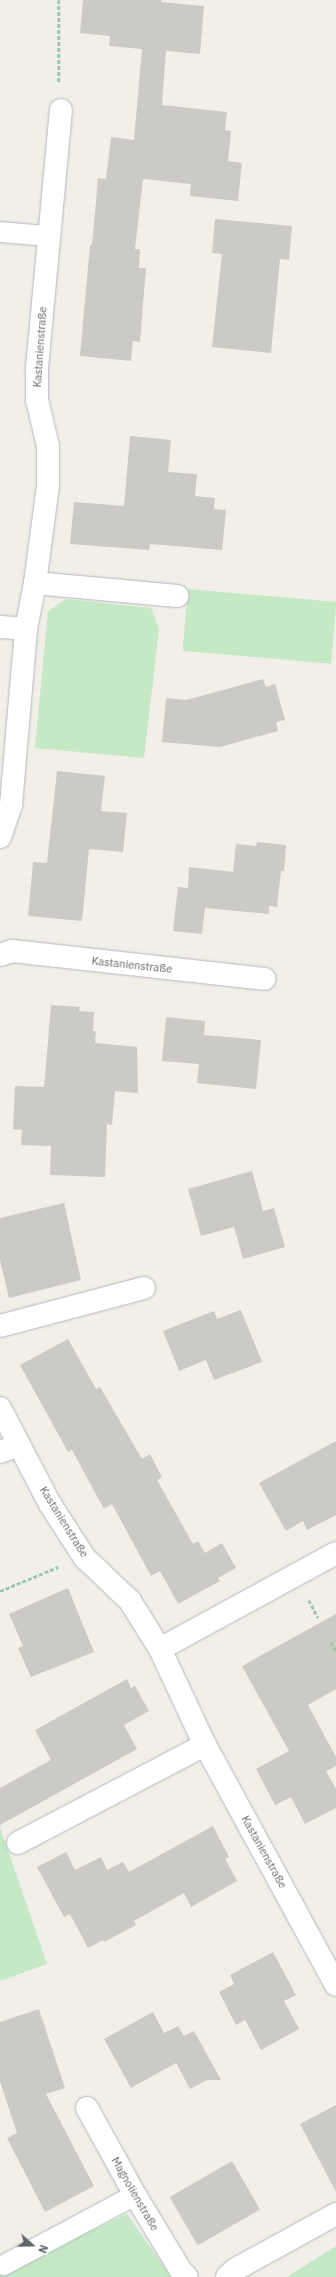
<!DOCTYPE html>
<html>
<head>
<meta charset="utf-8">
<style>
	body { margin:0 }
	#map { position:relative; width:336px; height:2277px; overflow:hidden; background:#f1efe8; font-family:"IBM Plex Sans",sans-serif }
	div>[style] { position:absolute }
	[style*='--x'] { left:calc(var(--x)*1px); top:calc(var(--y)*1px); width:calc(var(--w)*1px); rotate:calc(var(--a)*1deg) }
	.green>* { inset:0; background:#c5e8c5; transform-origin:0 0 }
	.building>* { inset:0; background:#cccac5; transform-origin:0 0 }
	.path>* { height:2.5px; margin-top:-1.25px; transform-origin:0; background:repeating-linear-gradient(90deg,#9cc7a9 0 4px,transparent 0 6px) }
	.roads { filter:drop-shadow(0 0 1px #b5b8bc) drop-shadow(0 0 1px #b5b8bc) }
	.lane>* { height:20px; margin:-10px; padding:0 10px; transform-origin:10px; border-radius:10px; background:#fff }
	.street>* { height:22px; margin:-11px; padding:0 11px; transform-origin:11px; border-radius:11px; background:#fff }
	span { translate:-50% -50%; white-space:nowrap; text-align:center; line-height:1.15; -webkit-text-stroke:3.5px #fff; paint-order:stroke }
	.street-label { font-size:11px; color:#5f6368 }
	.north { position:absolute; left:12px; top:2225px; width:40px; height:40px; -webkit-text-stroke:3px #fff; paint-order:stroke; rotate:110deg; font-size:11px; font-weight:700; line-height:16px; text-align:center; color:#5f6368 }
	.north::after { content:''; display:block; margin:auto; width:14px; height:18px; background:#5f6368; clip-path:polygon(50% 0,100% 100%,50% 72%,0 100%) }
</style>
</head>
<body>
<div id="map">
	<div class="green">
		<i style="left:188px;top:589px;width:149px;height:62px;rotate:5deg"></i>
		<i style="clip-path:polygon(66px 599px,151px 608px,159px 629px,144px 758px,35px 748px,48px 611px)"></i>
		<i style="clip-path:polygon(0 1827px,47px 1964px,0 1981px)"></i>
		<i style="clip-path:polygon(127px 2214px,171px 2277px,0 2277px,0 2274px)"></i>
		<i style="clip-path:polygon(336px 2246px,336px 2277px,287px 2277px)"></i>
	</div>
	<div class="building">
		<i style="clip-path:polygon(83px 0,162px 0,161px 2px,204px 6px,200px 54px,166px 51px,162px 105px,227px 112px,225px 130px,231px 131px,228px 161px,242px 163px,238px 201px,190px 196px,191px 184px,143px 179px,135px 249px,140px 249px,139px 268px,146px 268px,140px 342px,133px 341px,131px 361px,80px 356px,90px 245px,92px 245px,98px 178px,106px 179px,111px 137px,134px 140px,142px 49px,109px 46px,110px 36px,80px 33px)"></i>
		<i style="clip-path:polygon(215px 219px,292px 226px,289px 260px,280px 259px,271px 353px,212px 347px,222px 254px,212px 253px)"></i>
		<i style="clip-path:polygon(130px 436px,171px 440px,168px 472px,197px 474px,195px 496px,215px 498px,214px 509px,226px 510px,222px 550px,150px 544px,149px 550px,70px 544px,74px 502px,124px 506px)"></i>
		<i style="clip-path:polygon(263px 679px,266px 687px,275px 684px,285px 720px,276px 722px,278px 731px,220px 747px,162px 742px,166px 698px,186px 700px)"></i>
		<i style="clip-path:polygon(57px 771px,105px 776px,101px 811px,127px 813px,123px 852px,89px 849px,82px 921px,28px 916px,33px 862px,47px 863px)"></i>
		<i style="clip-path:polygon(257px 842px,286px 845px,284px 871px,281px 871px,277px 907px,269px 906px,269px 914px,205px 908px,202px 934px,173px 931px,178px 887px,188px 888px,189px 867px,233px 872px,236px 844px,256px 846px)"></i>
		<i style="clip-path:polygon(51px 1005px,80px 1007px,79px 1011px,94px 1012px,93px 1031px,96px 1031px,95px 1043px,137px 1047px,138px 1093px,115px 1091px,112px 1125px,107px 1124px,105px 1177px,50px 1175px,51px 1146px,21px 1145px,22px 1130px,13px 1129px,15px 1086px,44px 1087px)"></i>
		<i style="clip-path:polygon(166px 1017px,205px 1021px,204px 1035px,261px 1040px,256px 1089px,197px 1083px,199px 1064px,162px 1061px)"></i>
		<i style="clip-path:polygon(252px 1171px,263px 1211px,274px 1208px,285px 1247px,243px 1259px,234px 1227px,201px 1236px,188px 1189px)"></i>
		<i style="clip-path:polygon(64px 1203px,81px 1280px,9px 1298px,0 1260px,0 1218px)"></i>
		<i style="clip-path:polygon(241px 1310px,262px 1362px,214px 1380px,206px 1360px,179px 1371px,163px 1331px,214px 1311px,217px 1319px)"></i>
		<i style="clip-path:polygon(68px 1339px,96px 1389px,100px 1387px,142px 1459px,150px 1454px,162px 1477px,157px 1480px,193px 1544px,198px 1541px,205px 1553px,222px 1543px,236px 1568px,218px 1578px,220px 1581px,178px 1604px,160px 1571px,151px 1576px,112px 1504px,104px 1509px,72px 1450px,68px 1452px,20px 1365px)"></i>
		<i style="clip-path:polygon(336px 1441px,336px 1515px,307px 1530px,303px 1521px,286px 1531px,259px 1483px)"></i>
		<i style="clip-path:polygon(68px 1588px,94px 1652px,31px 1677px,18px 1648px,23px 1646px,9px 1614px)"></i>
		<i style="clip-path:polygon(336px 1614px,336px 1689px,308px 1705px,336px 1757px,336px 1766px,326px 1771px,336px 1789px,336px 1808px,305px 1824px,291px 1797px,275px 1805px,256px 1769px,289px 1751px,242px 1666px)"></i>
		<i style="clip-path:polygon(127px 1679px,131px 1688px,135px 1686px,149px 1711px,124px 1725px,137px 1749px,0 1825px,0 1788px,51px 1760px,35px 1730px)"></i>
		<i style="clip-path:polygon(213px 1826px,229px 1857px,225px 1859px,237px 1881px,191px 1907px,184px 1893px,134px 1921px,136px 1925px,104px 1942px,103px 1940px,88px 1948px,70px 1914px,64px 1917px,37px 1867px,66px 1852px,75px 1870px,101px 1857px,107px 1870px,123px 1862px,129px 1872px)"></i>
		<i style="clip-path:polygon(273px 1952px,296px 1995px,284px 2001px,299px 2029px,261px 2050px,245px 2020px,236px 2025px,219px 1992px,234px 1984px,230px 1975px)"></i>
		<i style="clip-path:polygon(39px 2009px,65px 2088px,46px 2094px,94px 2186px,45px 2212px,7px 2138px,17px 2133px,0 2081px,0 2022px)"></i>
		<i style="clip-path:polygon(153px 2012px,164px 2033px,178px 2026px,184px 2036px,194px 2031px,221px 2080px,207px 2080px,190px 2089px,176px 2063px,131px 2088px,104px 2039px)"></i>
		<i style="clip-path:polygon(336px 2105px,336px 2192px,300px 2124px)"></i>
		<i style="left:232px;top:2161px;width:56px;height:72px;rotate:60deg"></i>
	</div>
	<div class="path">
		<i style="--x:59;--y:0;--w:82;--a:90"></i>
		<i style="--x:0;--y:1591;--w:63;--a:-22.5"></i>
		<i style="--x:309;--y:1600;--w:20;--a:63"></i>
		<i style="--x:331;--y:1642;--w:10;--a:61"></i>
	</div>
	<div class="roads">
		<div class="lane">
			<i style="--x:0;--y:232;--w:48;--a:4.8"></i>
			<i style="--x:4;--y:2265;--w:149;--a:-28.1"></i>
		</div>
		<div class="street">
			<i style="--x:35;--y:583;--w:143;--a:5.2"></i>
			<i style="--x:0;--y:627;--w:26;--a:4"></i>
			<i style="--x:0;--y:837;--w:34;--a:-71"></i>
			<i style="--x:11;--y:805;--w:177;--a:-85.1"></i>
			<i style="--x:26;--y:629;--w:47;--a:-78.9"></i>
			<i style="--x:35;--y:583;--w:99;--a:-82.4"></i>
			<i style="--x:48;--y:485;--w:39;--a:-90"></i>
			<i style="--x:48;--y:446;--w:47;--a:-103.4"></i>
			<i style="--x:37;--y:400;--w:32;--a:-90"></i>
			<i style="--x:37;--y:368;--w:259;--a:-84.7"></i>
			<i style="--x:0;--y:955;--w:13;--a:-18"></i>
			<i style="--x:12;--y:951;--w:254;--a:6.3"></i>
			<i style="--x:0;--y:1326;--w:149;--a:-14.8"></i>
			<i style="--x:0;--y:1408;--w:108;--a:62.5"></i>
			<i style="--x:50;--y:1504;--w:63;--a:57.3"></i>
			<i style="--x:84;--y:1557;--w:64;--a:43.7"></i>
			<i style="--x:130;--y:1601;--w:57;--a:58"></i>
			<i style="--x:160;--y:1649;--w:106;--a:64.9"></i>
			<i style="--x:205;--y:1745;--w:273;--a:61.4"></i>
			<i style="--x:0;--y:1452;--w:20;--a:-20"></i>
			<i style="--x:160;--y:1649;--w:200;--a:-28.6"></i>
			<i style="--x:18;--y:1843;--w:211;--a:-27.7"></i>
			<i style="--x:87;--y:2108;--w:99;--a:61.1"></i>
			<i style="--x:135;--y:2195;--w:89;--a:58.8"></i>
			<i style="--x:181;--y:2271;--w:8;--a:45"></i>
			<i style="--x:227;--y:2277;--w:12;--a:-42"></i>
			<i style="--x:236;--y:2269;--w:114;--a:-28.8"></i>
		</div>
	</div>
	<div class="street-label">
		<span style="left:40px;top:347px;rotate:-86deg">Kastanienstraße</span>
		<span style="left:132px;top:965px;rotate:6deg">Kastanienstraße</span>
		<span style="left:64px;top:1522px;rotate:58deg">Kastanienstraße</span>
		<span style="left:264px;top:1852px;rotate:61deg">Kastanienstraße</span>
		<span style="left:135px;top:2194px;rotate:60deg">Magnolienstraße</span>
	</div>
	<div class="north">N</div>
</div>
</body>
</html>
